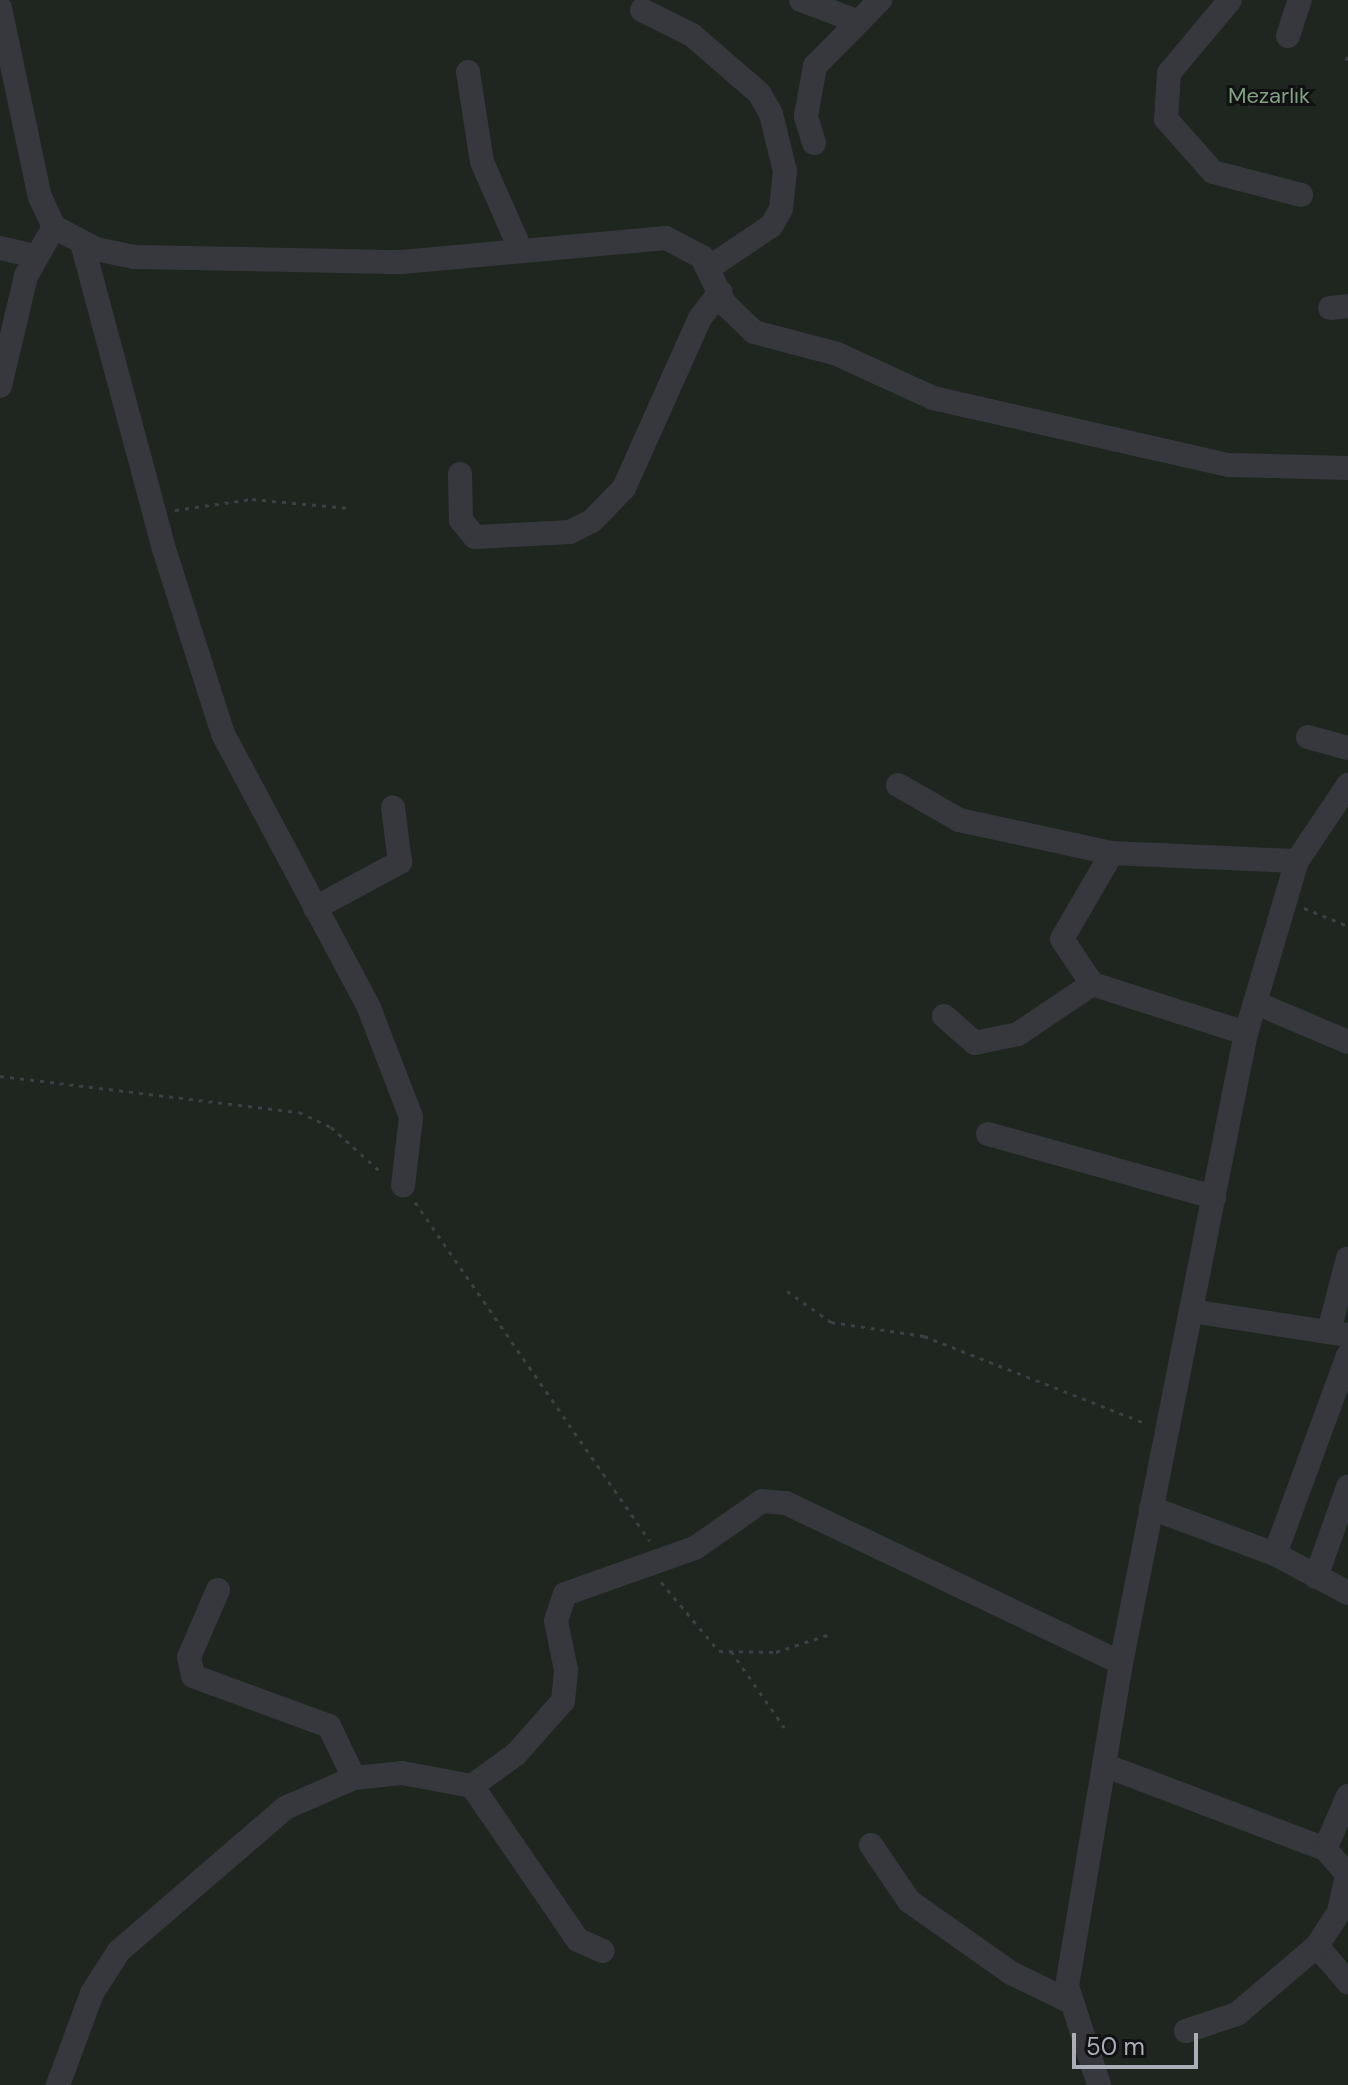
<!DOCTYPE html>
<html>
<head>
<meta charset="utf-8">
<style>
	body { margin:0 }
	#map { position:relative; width:1348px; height:2085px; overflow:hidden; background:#161618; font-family:"DM Sans",sans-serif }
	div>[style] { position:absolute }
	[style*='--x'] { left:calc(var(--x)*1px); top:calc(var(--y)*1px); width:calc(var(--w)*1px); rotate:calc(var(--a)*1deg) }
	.green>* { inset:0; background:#1e261f; transform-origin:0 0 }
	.path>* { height:3px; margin-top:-1.5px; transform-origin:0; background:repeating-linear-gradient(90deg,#3d3f44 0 4px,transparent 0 10px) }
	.minor>* { height:24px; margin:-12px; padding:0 12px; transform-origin:12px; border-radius:12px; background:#37383d }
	span { translate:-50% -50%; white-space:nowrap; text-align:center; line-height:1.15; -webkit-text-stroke:6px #111113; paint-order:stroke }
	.park-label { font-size:22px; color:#81a182 }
	.scale { position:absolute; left:1072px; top:2033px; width:126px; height:36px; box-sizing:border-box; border:4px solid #a9aeb7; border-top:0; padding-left:10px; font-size:24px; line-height:28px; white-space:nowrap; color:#a9aeb7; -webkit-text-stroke:6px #111113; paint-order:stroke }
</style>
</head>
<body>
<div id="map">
	<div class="green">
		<i style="left:0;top:0;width:1348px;height:2085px"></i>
	</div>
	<div class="path">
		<i style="--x:1346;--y:60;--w:4;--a:-63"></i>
		<i style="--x:175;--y:510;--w:78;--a:-8.1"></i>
		<i style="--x:252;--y:499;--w:97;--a:5.3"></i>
		<i style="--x:1304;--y:908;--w:48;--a:22.2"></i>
		<i style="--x:0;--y:1076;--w:301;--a:6.9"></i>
		<i style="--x:299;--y:1112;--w:35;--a:25"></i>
		<i style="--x:331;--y:1127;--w:70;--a:42.1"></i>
		<i style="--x:415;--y:1202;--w:412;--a:55.3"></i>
		<i style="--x:787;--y:1291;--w:54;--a:35.2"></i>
		<i style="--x:831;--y:1322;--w:94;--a:8.6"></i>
		<i style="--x:924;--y:1336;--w:240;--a:21.5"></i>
		<i style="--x:661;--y:1582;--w:90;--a:50"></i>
		<i style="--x:719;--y:1651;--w:57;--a:1"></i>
		<i style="--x:776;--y:1652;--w:57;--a:-18.4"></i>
		<i style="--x:731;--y:1651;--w:93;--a:55.1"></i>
	</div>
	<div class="minor">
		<i style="--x:801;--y:0;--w:57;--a:20.7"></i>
		<i style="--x:1230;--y:0;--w:95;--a:129.9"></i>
		<i style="--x:1169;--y:73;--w:46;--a:93.7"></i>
		<i style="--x:1166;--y:119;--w:71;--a:48.4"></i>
		<i style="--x:1213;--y:172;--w:91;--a:14.6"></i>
		<i style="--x:0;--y:8;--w:193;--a:78.1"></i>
		<i style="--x:40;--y:197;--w:33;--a:65"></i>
		<i style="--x:54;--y:227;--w:47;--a:27.6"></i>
		<i style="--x:96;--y:249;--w:39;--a:12"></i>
		<i style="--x:134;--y:257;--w:268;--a:1.1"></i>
		<i style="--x:402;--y:262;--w:265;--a:-5.2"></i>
		<i style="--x:666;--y:238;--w:41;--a:27.8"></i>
		<i style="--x:702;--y:257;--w:51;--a:64.4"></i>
		<i style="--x:724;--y:303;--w:42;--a:44"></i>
		<i style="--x:754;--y:332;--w:86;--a:14.8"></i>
		<i style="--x:837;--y:354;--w:106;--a:24.6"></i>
		<i style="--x:933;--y:398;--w:303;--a:12.8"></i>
		<i style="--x:1229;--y:465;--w:119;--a:1.4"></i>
		<i style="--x:642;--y:10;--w:56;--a:26.6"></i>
		<i style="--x:692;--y:35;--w:89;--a:40.9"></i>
		<i style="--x:759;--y:93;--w:24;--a:60"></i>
		<i style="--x:771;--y:114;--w:59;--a:76.2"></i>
		<i style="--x:785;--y:171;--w:38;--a:96"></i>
		<i style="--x:781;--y:209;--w:20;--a:120"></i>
		<i style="--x:771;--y:226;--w:73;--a:146.1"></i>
		<i style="--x:1288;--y:36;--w:38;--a:-72"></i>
		<i style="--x:468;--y:72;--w:91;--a:81.2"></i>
		<i style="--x:482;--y:162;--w:97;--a:66.3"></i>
		<i style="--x:814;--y:143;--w:28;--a:-107"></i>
		<i style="--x:806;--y:116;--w:51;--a:-79.8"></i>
		<i style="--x:815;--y:66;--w:93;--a:-45.4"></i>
		<i style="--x:82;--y:243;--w:314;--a:75"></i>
		<i style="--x:163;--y:546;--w:197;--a:72.3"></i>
		<i style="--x:223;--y:734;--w:310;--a:61.9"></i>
		<i style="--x:369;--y:1008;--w:117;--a:68.9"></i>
		<i style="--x:411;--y:1117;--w:69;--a:96.6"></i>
		<i style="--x:0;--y:248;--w:36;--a:13"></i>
		<i style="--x:1330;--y:308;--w:18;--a:-6"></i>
		<i style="--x:0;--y:386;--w:113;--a:-76.7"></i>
		<i style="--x:26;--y:276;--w:56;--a:-60.3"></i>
		<i style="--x:460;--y:474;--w:46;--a:88.8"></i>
		<i style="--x:461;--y:520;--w:22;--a:51"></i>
		<i style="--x:475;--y:537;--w:95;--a:-3"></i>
		<i style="--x:570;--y:532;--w:25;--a:-27"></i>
		<i style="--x:592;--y:521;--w:46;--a:-45.9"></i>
		<i style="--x:624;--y:488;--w:186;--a:-65.9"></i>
		<i style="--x:700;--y:318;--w:33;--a:-52"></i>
		<i style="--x:1308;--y:737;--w:41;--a:15.4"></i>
		<i style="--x:898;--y:785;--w:70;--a:29.8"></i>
		<i style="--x:959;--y:820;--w:157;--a:12.2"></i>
		<i style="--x:1112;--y:853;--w:185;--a:2.5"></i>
		<i style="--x:1112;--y:853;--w:99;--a:120.2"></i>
		<i style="--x:1062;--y:939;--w:54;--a:56.3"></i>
		<i style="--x:1092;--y:984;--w:162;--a:17.7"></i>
		<i style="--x:315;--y:908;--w:97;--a:-28.4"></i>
		<i style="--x:400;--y:862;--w:55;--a:-97.3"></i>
		<i style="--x:1256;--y:1003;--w:100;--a:23"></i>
		<i style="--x:944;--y:1016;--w:41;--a:41.1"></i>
		<i style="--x:975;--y:1043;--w:44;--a:-11.8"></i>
		<i style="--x:1018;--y:1034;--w:89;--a:-34"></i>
		<i style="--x:988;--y:1134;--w:235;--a:15.6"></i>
		<i style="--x:1191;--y:1311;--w:159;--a:8.7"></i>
		<i style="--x:1329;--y:1331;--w:75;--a:-75.4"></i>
		<i style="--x:1151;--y:1508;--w:132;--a:20.4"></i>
		<i style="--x:1275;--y:1554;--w:83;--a:28.1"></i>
		<i style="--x:1275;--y:1554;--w:211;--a:-69.8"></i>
		<i style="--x:1316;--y:1577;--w:96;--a:-70.4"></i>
		<i style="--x:218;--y:1590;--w:73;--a:113.4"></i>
		<i style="--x:189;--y:1657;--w:19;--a:78"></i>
		<i style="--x:193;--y:1676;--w:145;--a:20.2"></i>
		<i style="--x:329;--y:1726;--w:58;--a:64.3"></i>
		<i style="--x:1104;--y:1765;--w:236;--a:20.8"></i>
		<i style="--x:1325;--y:1849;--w:58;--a:-66.5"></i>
		<i style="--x:472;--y:1786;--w:54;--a:-36"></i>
		<i style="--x:516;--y:1754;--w:71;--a:-48.4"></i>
		<i style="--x:563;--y:1701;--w:31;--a:-84"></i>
		<i style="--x:566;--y:1670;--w:50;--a:-101.5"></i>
		<i style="--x:556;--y:1621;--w:28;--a:-72"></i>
		<i style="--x:565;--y:1594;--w:138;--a:-19.5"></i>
		<i style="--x:695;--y:1548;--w:82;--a:-35"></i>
		<i style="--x:762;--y:1501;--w:24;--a:5"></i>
		<i style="--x:786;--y:1503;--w:371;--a:25.5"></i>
		<i style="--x:871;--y:1845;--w:68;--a:55.8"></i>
		<i style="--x:909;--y:1901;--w:125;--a:35.2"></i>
		<i style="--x:1011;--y:1973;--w:67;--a:25.8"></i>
		<i style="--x:1317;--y:1946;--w:48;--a:49.3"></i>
		<i style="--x:1186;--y:2031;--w:54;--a:-18.4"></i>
		<i style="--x:1237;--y:2014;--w:105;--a:-40.4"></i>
		<i style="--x:1317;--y:1946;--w:40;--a:-57.1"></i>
		<i style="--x:1339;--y:1912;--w:39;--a:-78"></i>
		<i style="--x:1347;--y:1874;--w:33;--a:-131"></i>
		<i style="--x:58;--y:2085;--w:98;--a:-69.7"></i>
		<i style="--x:92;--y:1993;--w:50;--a:-57.3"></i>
		<i style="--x:119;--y:1951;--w:219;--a:-40.7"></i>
		<i style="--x:285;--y:1808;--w:75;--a:-23.5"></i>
		<i style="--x:354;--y:1778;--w:48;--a:-5.9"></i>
		<i style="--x:402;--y:1773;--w:71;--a:10.5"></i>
		<i style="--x:472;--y:1786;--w:187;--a:55.5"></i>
		<i style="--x:578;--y:1940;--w:27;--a:24"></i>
		<i style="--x:1099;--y:2085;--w:104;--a:-107.9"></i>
		<i style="--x:1067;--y:1986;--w:327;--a:-80.5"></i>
		<i style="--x:1121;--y:1663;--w:642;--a:-78.78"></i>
		<i style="--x:1246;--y:1033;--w:179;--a:-73.5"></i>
		<i style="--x:1297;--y:861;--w:92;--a:-56.1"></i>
	</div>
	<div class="park-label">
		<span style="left:1269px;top:96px">Mezarlık</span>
	</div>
	<div class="scale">50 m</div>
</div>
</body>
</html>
